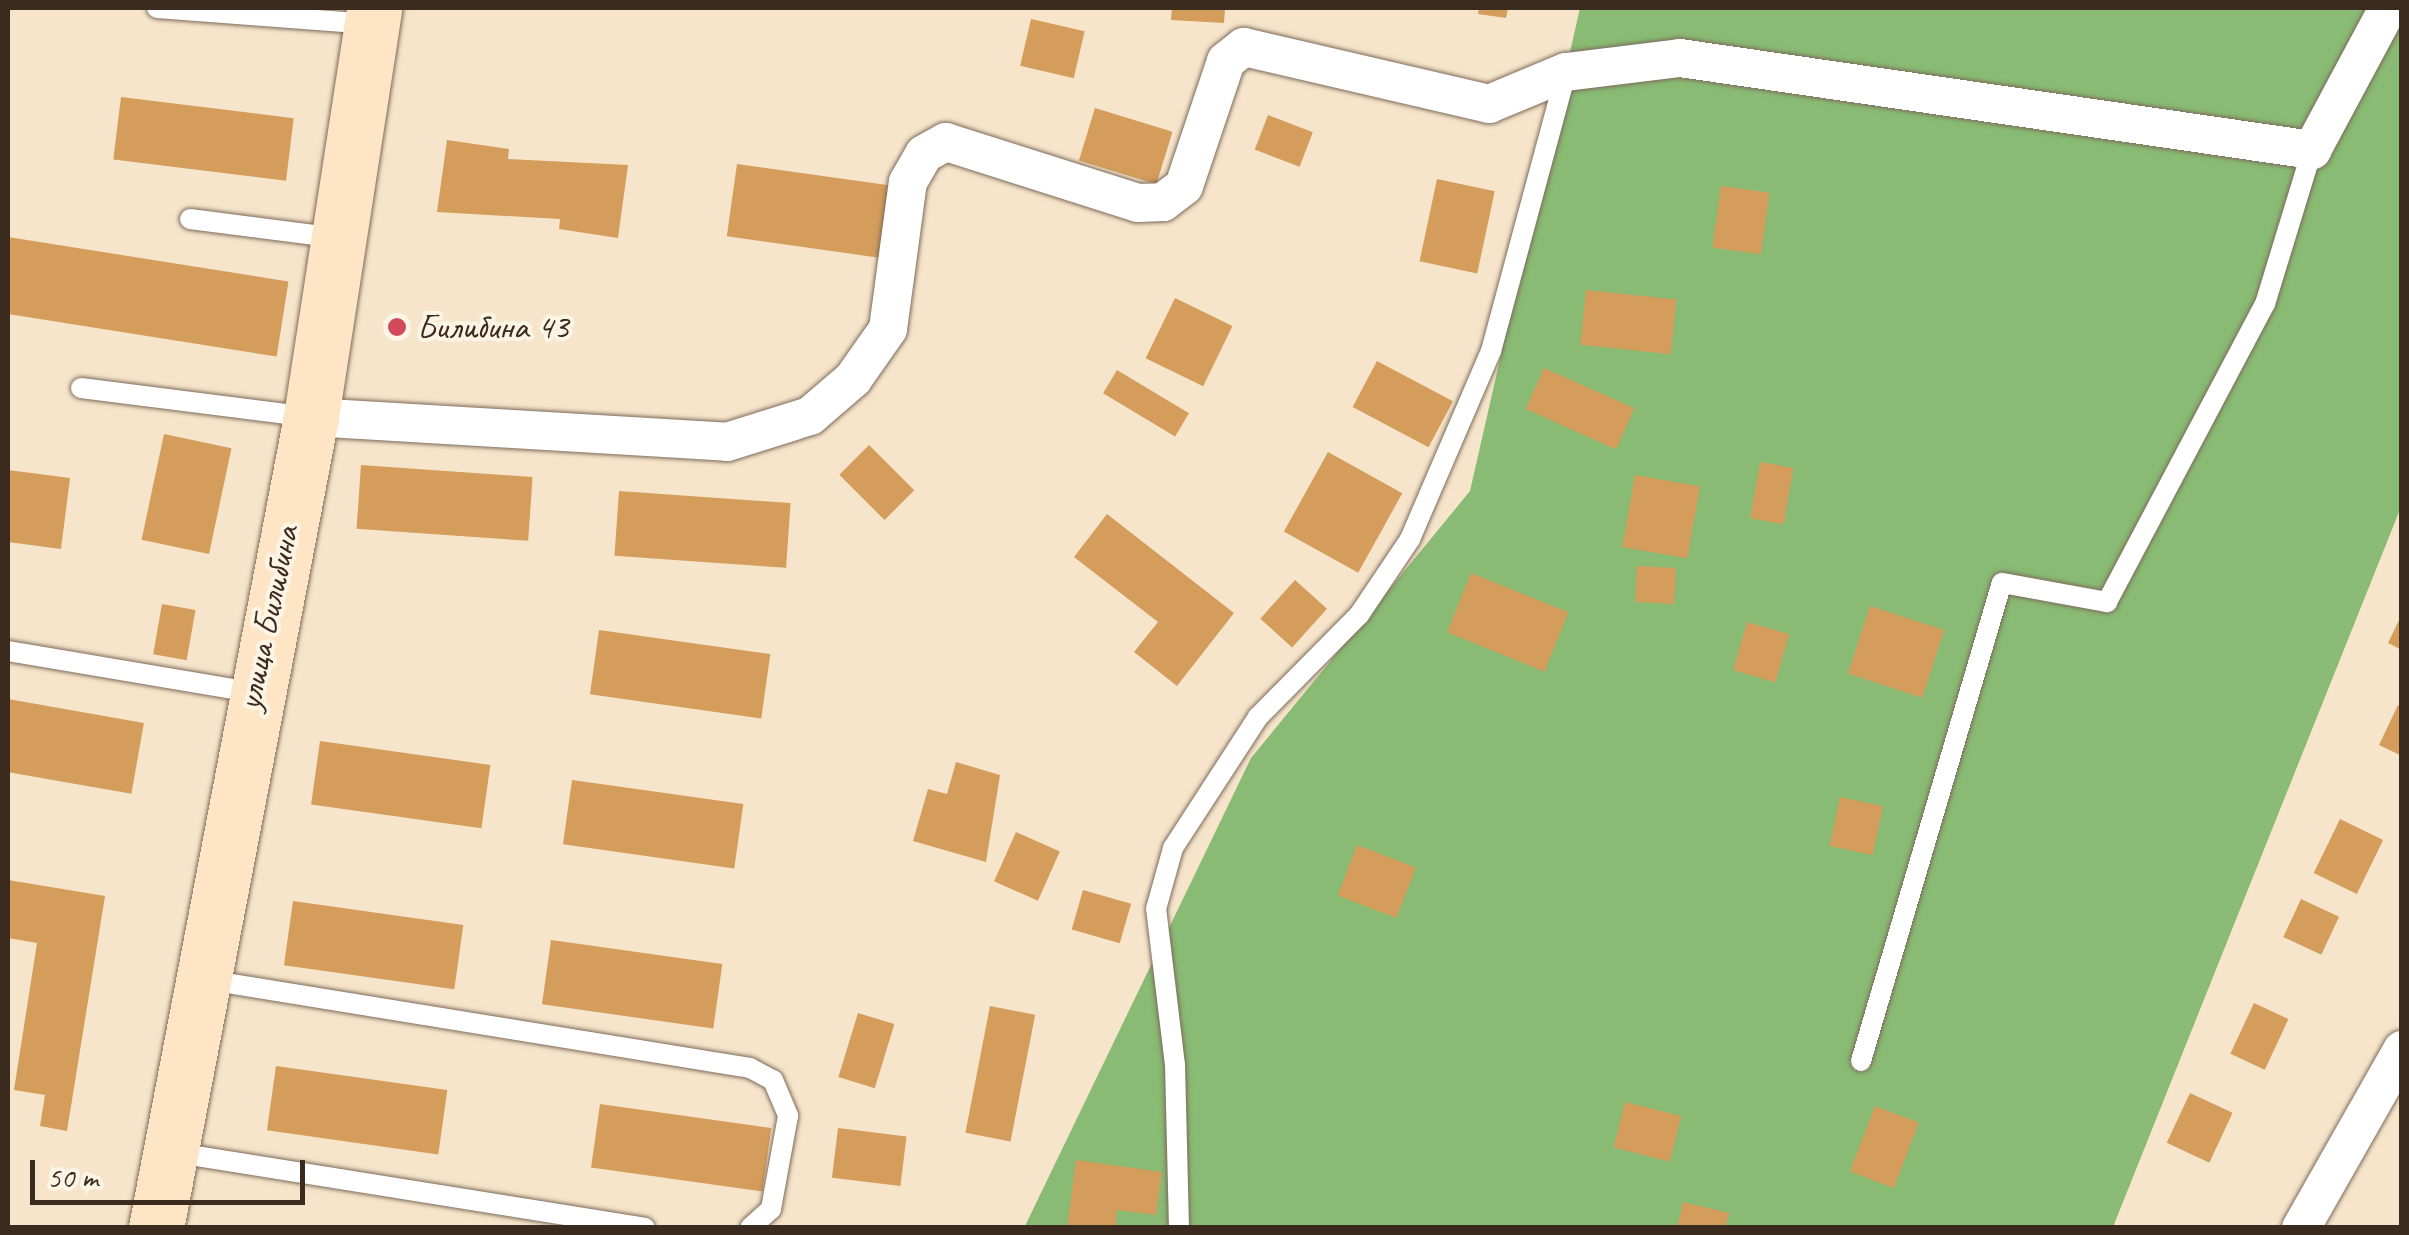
<!DOCTYPE html>
<html>
<head>
<meta charset="utf-8">
<style>
	body { margin:0 }
	#map { position:relative; width:2409px; height:1235px; overflow:hidden; background:#f7e5cb; font-family:Caveat,sans-serif }
	div>[style] { position:absolute }
	[style*='--x'] { left:calc(var(--x)*1px); top:calc(var(--y)*1px); width:calc(var(--w)*1px); rotate:calc(var(--a)*1deg) }
	.forest>* { inset:0; background:#89bb74 }
	.building>* { inset:0; background:#d49d5b; transform-origin:0 0 }
	.roads { filter:drop-shadow(0 0 2px #7d6b5b) drop-shadow(0 0 2px #7d6b5b) }
	.lane>* { height:20px; margin:-10px; padding:0 10px; transform-origin:10px; border-radius:10px; background:#fff }
	.street>* { height:38px; margin:-19px; padding:0 19px; transform-origin:19px; border-radius:19px; background:#fff }
	.secondary>* { height:55px; margin:-27.5px; padding:0 27.5px; transform-origin:27.5px; border-radius:27.5px; background:#fee5c5 }
	.dots>* { width:28px; height:28px; translate:-50% -50%; box-sizing:border-box; border:5px solid #fcf5e5; border-radius:50% }
	span { translate:-50% -50%; white-space:nowrap; text-align:center; line-height:1.15; -webkit-text-stroke:8px #fcf5e5; paint-order:stroke }
	.poi-label { font-size:35px; color:#3b2a1e }
	.left { translate:0 -50%; text-align:left }
	.street-label { font-size:35px; color:#3b2a1e }
	.frame { position:absolute; inset:0; border:10px solid #3b2a1e; pointer-events:none }
	.scale { position:absolute; left:30px; top:1160px; width:275px; height:45px; box-sizing:border-box; border:5px solid #3b2a1e; border-top:0; padding-left:12px; font-size:30px; line-height:35px; white-space:nowrap; color:#3b2a1e; -webkit-text-stroke:8px #fcf5e5; paint-order:stroke }
</style>
</head>
<body>
<div id="map">
	<div class="forest">
		<i style="clip-path:polygon(1580px 8px,2401px 8px,2401px 507px,2113px 1227px,1024px 1228px,1251px 758px,1470px 491px)"></i>
	</div>
	<div class="building">
		<i style="clip-path:polygon(1172px 8px,1225px 8px,1224px 23px,1171px 20px)"></i>
		<i style="clip-path:polygon(1479px 8px,1508px 8px,1506px 18px,1478px 14px)"></i>
		<i style="left:1031px;top:19px;width:55px;height:48px;rotate:13deg"></i>
		<i style="left:121px;top:97px;width:174px;height:63px;rotate:7deg"></i>
		<i style="left:1095px;top:108px;width:81px;height:55px;rotate:17deg"></i>
		<i style="left:1268px;top:115px;width:48px;height:37px;rotate:21deg"></i>
		<i style="clip-path:polygon(447px 140px,509px 149px,508px 159px,628px 165px,618px 238px,559px 229px,560px 219px,437px 212px)"></i>
		<i style="left:737px;top:164px;width:157px;height:73px;rotate:8deg"></i>
		<i style="left:1437px;top:179px;width:59px;height:84px;rotate:12deg"></i>
		<i style="left:1721px;top:186px;width:49px;height:62px;rotate:8deg"></i>
		<i style="left:8px;top:237px;width:284px;height:76px;rotate:9deg"></i>
		<i style="left:1586px;top:290px;width:91px;height:55px;rotate:6deg"></i>
		<i style="left:1175px;top:298px;width:64px;height:67px;rotate:26deg"></i>
		<i style="left:1377px;top:361px;width:86px;height:52px;rotate:28deg"></i>
		<i style="left:1544px;top:368px;width:99px;height:45px;rotate:24deg"></i>
		<i style="left:1117px;top:370px;width:84px;height:27px;rotate:31deg"></i>
		<i style="left:164px;top:434px;width:69px;height:108px;rotate:12deg"></i>
		<i style="left:869px;top:445px;width:64px;height:42px;rotate:45deg"></i>
		<i style="left:1328px;top:452px;width:85px;height:91px;rotate:29deg"></i>
		<i style="left:1760px;top:462px;width:34px;height:57px;rotate:10deg"></i>
		<i style="left:361px;top:465px;width:172px;height:64px;rotate:4deg"></i>
		<i style="clip-path:polygon(8px 470px,70px 478px,61px 549px,8px 542px)"></i>
		<i style="left:1635px;top:475px;width:66px;height:73px;rotate:10deg"></i>
		<i style="left:619px;top:491px;width:172px;height:65px;rotate:4deg"></i>
		<i style="clip-path:polygon(1107px 514px,1234px 613px,1177px 686px,1134px 652px,1158px 622px,1074px 557px)"></i>
		<i style="left:1637px;top:566px;width:39px;height:36px;rotate:3deg"></i>
		<i style="left:1471px;top:573px;width:105px;height:64px;rotate:22deg"></i>
		<i style="left:1295px;top:580px;width:43px;height:52px;rotate:42deg"></i>
		<i style="left:162px;top:604px;width:34px;height:51px;rotate:10deg"></i>
		<i style="left:1870px;top:606px;width:78px;height:71px;rotate:18deg"></i>
		<i style="clip-path:polygon(2402px 614px,2402px 650px,2388px 643px)"></i>
		<i style="left:1747px;top:622px;width:44px;height:50px;rotate:16deg"></i>
		<i style="left:599px;top:630px;width:173px;height:65px;rotate:8deg"></i>
		<i style="left:8px;top:699px;width:138px;height:72px;rotate:10deg"></i>
		<i style="clip-path:polygon(2398px 705px,2402px 707px,2402px 756px,2379px 745px)"></i>
		<i style="left:320px;top:741px;width:172px;height:64px;rotate:8deg"></i>
		<i style="clip-path:polygon(956px 762px,1000px 775px,986px 862px,913px 841px,928px 789px,947px 794px)"></i>
		<i style="left:572px;top:780px;width:173px;height:65px;rotate:8deg"></i>
		<i style="left:1840px;top:797px;width:44px;height:50px;rotate:12deg"></i>
		<i style="left:2340px;top:819px;width:48px;height:60px;rotate:26deg"></i>
		<i style="left:1016px;top:832px;width:48px;height:54px;rotate:24deg"></i>
		<i style="left:1357px;top:845px;width:63px;height:54px;rotate:21deg"></i>
		<i style="clip-path:polygon(8px 880px,105px 896px,67px 1131px,40px 1126px,45px 1095px,14px 1090px,37px 943px,8px 938px)"></i>
		<i style="left:1083px;top:890px;width:50px;height:41px;rotate:16deg"></i>
		<i style="left:2301px;top:899px;width:42px;height:42px;rotate:25deg"></i>
		<i style="left:293px;top:901px;width:172px;height:65px;rotate:8deg"></i>
		<i style="left:551px;top:940px;width:173px;height:65px;rotate:8deg"></i>
		<i style="left:2254px;top:1003px;width:38px;height:56px;rotate:25deg"></i>
		<i style="left:990px;top:1006px;width:46px;height:129px;rotate:11deg"></i>
		<i style="left:858px;top:1013px;width:38px;height:67px;rotate:17deg"></i>
		<i style="left:276px;top:1066px;width:173px;height:65px;rotate:8deg"></i>
		<i style="left:2190px;top:1093px;width:47px;height:55px;rotate:25deg"></i>
		<i style="left:1625px;top:1102px;width:58px;height:47px;rotate:14deg"></i>
		<i style="left:600px;top:1104px;width:173px;height:64px;rotate:8deg"></i>
		<i style="left:1875px;top:1106px;width:47px;height:70px;rotate:21deg"></i>
		<i style="left:838px;top:1128px;width:69px;height:50px;rotate:7deg"></i>
		<i style="clip-path:polygon(1076px 1160px,1162px 1172px,1156px 1215px,1117px 1210px,1115px 1228px,1067px 1228px)"></i>
		<i style="clip-path:polygon(1683px 1202px,1729px 1213px,1725px 1228px,1677px 1228px)"></i>
	</div>
	<div class="roads">
		<div class="lane">
			<i style="--x:157;--y:8;--w:214;--a:4.3"></i>
			<i style="--x:190;--y:219;--w:150;--a:7.3"></i>
			<i style="--x:81;--y:388;--w:230;--a:7.2"></i>
			<i style="--x:8;--y:651;--w:246;--a:9.6"></i>
			<i style="--x:208;--y:980;--w:549;--a:9.22"></i>
			<i style="--x:750;--y:1068;--w:26;--a:28"></i>
			<i style="--x:773;--y:1080;--w:39;--a:67"></i>
			<i style="--x:788;--y:1116;--w:95;--a:100.4"></i>
			<i style="--x:771;--y:1209;--w:28;--a:138"></i>
			<i style="--x:1861;--y:1061;--w:498;--a:-73.6"></i>
			<i style="--x:2002;--y:583;--w:107;--a:10.3"></i>
			<i style="--x:2107;--y:602;--w:337;--a:-62.1"></i>
			<i style="--x:2265;--y:304;--w:161;--a:-73"></i>
			<i style="--x:171;--y:1152;--w:480;--a:9.1"></i>
			<i style="--x:1179;--y:1228;--w:163;--a:-91.4"></i>
			<i style="--x:1175;--y:1065;--w:157;--a:-96.9"></i>
			<i style="--x:1156;--y:909;--w:63;--a:-74.4"></i>
			<i style="--x:1173;--y:848;--w:156;--a:-57"></i>
			<i style="--x:1258;--y:717;--w:144;--a:-45.3"></i>
			<i style="--x:1359;--y:615;--w:92;--a:-56.1"></i>
			<i style="--x:1410;--y:539;--w:205;--a:-66.7"></i>
			<i style="--x:1491;--y:351;--w:288;--a:-74.9"></i>
		</div>
		<div class="street">
			<i style="--x:311;--y:417;--w:417;--a:3.4"></i>
			<i style="--x:727;--y:442;--w:87;--a:-17.4"></i>
			<i style="--x:810;--y:416;--w:57;--a:-40.7"></i>
			<i style="--x:853;--y:379;--w:61;--a:-55"></i>
			<i style="--x:888;--y:329;--w:148;--a:-82.3"></i>
			<i style="--x:908;--y:182;--w:32;--a:-60"></i>
			<i style="--x:924;--y:154;--w:25;--a:-29"></i>
			<i style="--x:946;--y:142;--w:201;--a:17.6"></i>
			<i style="--x:1138;--y:203;--w:25;--a:-2"></i>
			<i style="--x:1163;--y:202;--w:26;--a:-37"></i>
			<i style="--x:1184;--y:186;--w:132;--a:-71.4"></i>
			<i style="--x:1226;--y:61;--w:23;--a:-38"></i>
			<i style="--x:1244;--y:47;--w:252;--a:13.1"></i>
			<i style="--x:1489;--y:104;--w:83;--a:-22.6"></i>
			<i style="--x:1566;--y:72;--w:115;--a:-7"></i>
			<i style="--x:1680;--y:58;--w:639;--a:8.28"></i>
			<i style="--x:2312;--y:150;--w:161;--a:-61.8"></i>
			<i style="--x:2301;--y:1228;--w:205;--a:-60.4"></i>
		</div>
		<div class="secondary">
			<i style="--x:156;--y:1228;--w:826;--a:-79.18"></i>
			<i style="--x:311;--y:417;--w:414;--a:-81.2"></i>
		</div>
	</div>
	<div class="dots">
		<i style="left:397px;top:327px;background:#d1495b"></i>
	</div>
	<div class="poi-label">
		<span class="left" style="left:417px;top:327px">Билибина 43</span>
	</div>
	<div class="street-label">
		<span style="left:268px;top:618px;rotate:-78deg">улица Билибина</span>
	</div>
	<div class="frame"></div>
	<div class="scale">50 m</div>
</div>
</body>
</html>
